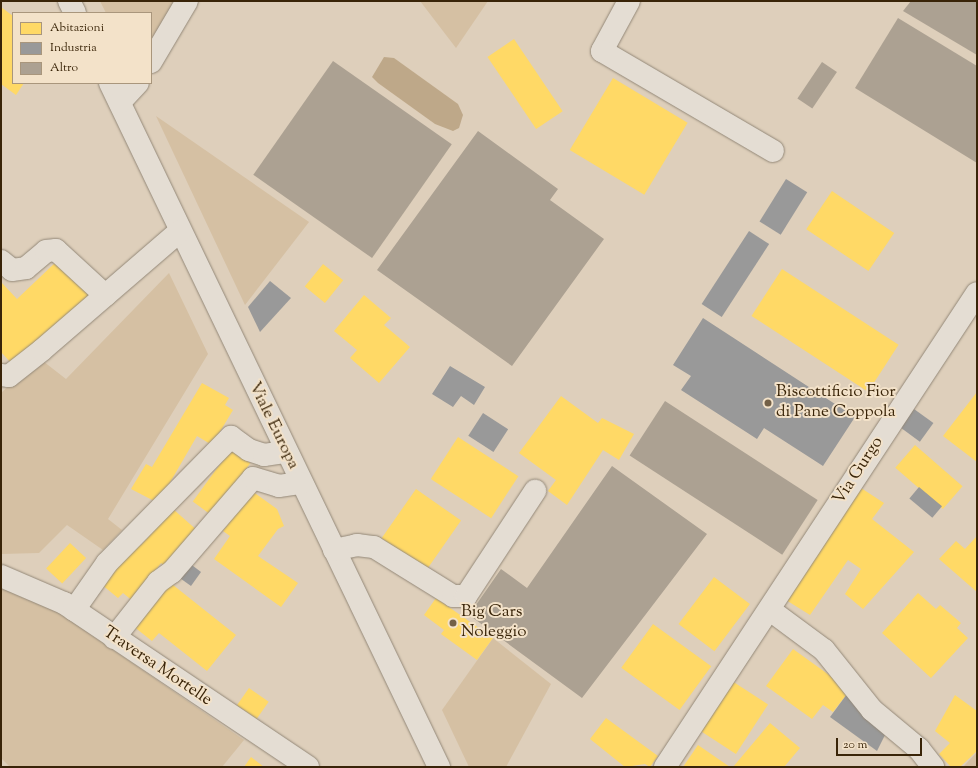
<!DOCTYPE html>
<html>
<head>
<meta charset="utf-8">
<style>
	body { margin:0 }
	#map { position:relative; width:978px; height:768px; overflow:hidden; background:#decfbb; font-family:"Sorts Mill Goudy",serif }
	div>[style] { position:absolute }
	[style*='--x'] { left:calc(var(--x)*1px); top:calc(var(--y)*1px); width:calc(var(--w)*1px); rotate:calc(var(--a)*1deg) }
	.green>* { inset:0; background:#d5c0a3 }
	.water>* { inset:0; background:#bea889 }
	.homes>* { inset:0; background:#ffd966; transform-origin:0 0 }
	.industry>* { inset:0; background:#999; transform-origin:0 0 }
	.building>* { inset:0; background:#aca192; transform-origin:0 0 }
	.roads { filter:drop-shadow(0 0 1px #938878) drop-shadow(0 0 1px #938878) }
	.minor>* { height:22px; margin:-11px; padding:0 11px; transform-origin:11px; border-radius:11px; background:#e4ddd3 }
	.dots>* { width:11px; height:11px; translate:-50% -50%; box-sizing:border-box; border:2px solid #f3e2c9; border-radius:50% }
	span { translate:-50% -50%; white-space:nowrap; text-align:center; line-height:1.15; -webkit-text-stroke:4px #f3e2c9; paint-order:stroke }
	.poi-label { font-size:17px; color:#392408 }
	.left { translate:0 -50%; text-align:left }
	.street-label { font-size:17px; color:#392408 }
	.frame { position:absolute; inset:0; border:2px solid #392408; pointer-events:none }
	.legend { position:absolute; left:12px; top:12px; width:140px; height:72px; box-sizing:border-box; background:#f3e2c9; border:1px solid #a9967c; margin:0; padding:5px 7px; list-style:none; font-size:12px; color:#392408 }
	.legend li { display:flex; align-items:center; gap:8px; height:20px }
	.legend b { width:20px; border:1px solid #a9967c }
	.scale { position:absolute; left:836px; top:738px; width:86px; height:18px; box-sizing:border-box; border:2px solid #392408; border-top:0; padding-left:5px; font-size:12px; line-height:14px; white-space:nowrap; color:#392408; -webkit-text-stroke:3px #f3e2c9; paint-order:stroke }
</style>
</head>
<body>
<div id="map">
	<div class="green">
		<i style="clip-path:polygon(100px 1px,181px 1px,151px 50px,151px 13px,106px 13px)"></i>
		<i style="clip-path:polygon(420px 1px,488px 1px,456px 48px)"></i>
		<i style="clip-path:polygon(156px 116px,309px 222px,245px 305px)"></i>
		<i style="clip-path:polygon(169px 273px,208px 354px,108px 519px,122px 530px,103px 550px,67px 525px,39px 553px,1px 554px,1px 393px,39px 358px,66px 379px)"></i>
		<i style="clip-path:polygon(1px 585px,51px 607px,244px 740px,222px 767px,10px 767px,1px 758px)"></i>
		<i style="clip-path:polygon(493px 638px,551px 684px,506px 767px,469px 767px,442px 710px)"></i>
		<i style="clip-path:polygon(977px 752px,977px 767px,963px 767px)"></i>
	</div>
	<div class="water">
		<i style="clip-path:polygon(384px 57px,394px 58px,458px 104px,463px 115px,459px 128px,453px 131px,435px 124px,378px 83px,372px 77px)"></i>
	</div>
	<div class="homes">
		<i style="clip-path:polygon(1px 7px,13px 16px,13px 83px,24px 83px,16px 95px,1px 84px)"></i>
		<i style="left:514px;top:39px;width:87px;height:32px;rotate:56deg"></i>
		<i style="left:613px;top:78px;width:87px;height:84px;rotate:31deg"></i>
		<i style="left:832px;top:191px;width:75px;height:46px;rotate:34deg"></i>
		<i style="clip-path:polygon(57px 261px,89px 295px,14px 366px,1px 352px,1px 282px,17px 299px)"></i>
		<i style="left:323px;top:264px;width:26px;height:29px;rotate:39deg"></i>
		<i style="left:782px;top:269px;width:139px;height:56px;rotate:33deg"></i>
		<i style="clip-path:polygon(364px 295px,391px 318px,384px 325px,410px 347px,379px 383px,350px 358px,357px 350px,334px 331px)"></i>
		<i style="clip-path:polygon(202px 383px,229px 398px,225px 405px,233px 410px,212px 445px,197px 436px,158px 503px,131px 489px,146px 464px,152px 467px)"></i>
		<i style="clip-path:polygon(977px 392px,977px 462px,943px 436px)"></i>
		<i style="clip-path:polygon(561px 396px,598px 423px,602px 418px,634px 434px,619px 460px,603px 450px,567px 505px,548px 491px,556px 480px,519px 453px)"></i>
		<i style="left:458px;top:437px;width:72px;height:50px;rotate:33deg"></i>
		<i style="left:915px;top:445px;width:63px;height:30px;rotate:41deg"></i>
		<i style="left:231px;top:449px;width:24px;height:65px;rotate:36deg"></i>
		<i style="clip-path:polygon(861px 488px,884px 503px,872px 519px,914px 552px,863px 609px,845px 594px,861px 569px,848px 560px,810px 615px,786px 600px)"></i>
		<i style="left:416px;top:489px;width:55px;height:60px;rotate:35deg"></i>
		<i style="clip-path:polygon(252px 491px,277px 509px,284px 526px,278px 529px,258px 556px,298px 583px,281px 607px,214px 559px,230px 536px,223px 531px)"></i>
		<i style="clip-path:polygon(173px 509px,199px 532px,167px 568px,161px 563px,134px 602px,123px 593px,118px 598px,101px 584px,136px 542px,141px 545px)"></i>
		<i style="clip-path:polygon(977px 536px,977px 592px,939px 559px,956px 541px,965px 549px)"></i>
		<i style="left:70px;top:543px;width:22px;height:35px;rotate:43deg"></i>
		<i style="left:714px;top:577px;width:45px;height:59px;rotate:37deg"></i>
		<i style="clip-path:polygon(168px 581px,236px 635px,207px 671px,159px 633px,152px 641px,133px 626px)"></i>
		<i style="clip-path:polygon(918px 593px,936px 609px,940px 605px,961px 623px,957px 628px,968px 638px,931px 678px,882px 633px)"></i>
		<i style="clip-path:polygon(436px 598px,493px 638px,477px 660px,441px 634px,444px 630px,424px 615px)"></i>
		<i style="left:653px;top:624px;width:72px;height:54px;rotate:36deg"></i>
		<i style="clip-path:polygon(793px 649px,850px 690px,833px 712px,823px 705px,812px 719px,766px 686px)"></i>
		<i style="left:732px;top:681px;width:43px;height:59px;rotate:33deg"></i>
		<i style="left:249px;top:688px;width:24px;height:21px;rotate:35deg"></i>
		<i style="clip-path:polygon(955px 695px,977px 711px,977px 751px,960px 767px,951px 767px,939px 754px,950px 743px,935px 731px)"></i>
		<i style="clip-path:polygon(606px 718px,658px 756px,650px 767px,645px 764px,625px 767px,590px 739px)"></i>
		<i style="clip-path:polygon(770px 723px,800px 748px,784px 767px,733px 767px)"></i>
		<i style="clip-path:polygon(698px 745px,730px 767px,683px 767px)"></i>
		<i style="clip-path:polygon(251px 757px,264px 767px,244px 767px)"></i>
	</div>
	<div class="industry">
		<i style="left:786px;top:179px;width:25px;height:50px;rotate:32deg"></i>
		<i style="left:749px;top:231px;width:24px;height:87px;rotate:33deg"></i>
		<i style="clip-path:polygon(270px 281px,291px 298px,260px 332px,248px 307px)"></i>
		<i style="clip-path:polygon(703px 318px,855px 417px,823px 466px,764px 428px,757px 439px,681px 390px,691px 376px,673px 365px)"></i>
		<i style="clip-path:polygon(450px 366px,485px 387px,474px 405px,461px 396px,453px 407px,432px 394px)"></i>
		<i style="left:914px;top:409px;width:24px;height:23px;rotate:36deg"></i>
		<i style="left:483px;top:413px;width:30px;height:27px;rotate:33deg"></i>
		<i style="left:919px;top:487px;width:30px;height:15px;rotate:40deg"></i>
		<i style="clip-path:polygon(184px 559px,201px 572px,191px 586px,177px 576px)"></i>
		<i style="clip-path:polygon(850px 690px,886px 733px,877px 751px,830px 717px)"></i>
	</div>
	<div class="building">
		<i style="clip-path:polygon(911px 1px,977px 1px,977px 55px,903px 11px)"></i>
		<i style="clip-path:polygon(898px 18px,977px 66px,977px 163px,855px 88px)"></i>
		<i style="left:333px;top:61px;width:145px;height:139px;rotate:35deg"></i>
		<i style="left:822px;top:62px;width:18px;height:44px;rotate:34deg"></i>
		<i style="clip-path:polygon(478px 131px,558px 189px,550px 200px,604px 239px,512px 366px,377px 270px)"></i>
		<i style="left:665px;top:401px;width:182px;height:65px;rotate:33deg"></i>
		<i style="clip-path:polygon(612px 466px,707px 534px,582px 698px,469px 615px,501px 569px,527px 588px)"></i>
	</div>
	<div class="roads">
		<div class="minor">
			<i style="--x:69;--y:1;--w:13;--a:63"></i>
			<i style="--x:629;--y:1;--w:57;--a:118.4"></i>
			<i style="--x:602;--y:51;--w:198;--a:30.3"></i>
			<i style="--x:151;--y:62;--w:71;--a:-59.5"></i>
			<i style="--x:110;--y:83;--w:759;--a:64.31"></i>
			<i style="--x:120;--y:102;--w:26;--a:-47"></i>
			<i style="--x:1;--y:261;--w:14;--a:39"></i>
			<i style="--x:12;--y:270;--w:14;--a:-8"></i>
			<i style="--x:26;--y:268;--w:26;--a:-40"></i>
			<i style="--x:46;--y:251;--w:10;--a:-6"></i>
			<i style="--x:56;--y:250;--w:67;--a:42.6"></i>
			<i style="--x:1;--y:375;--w:8;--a:7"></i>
			<i style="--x:9;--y:376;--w:42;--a:-38.2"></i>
			<i style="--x:42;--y:350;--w:182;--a:-40.8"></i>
			<i style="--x:334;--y:550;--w:24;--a:-12"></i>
			<i style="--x:357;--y:545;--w:17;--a:7"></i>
			<i style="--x:374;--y:547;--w:93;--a:31.8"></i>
			<i style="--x:453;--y:596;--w:13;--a:0"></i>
			<i style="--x:466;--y:596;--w:126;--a:-56.7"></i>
			<i style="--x:1;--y:576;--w:69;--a:23.2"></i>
			<i style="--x:64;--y:603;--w:294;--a:33.9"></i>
			<i style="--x:74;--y:610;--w:57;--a:-54.9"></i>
			<i style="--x:107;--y:563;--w:177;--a:-45.5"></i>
			<i style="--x:231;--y:437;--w:22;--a:36"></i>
			<i style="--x:249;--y:450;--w:16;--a:18"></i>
			<i style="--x:264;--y:455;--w:22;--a:-8"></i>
			<i style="--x:770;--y:610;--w:67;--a:36.5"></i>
			<i style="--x:824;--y:650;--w:77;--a:51.3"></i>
			<i style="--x:872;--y:710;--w:61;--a:39.7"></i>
			<i style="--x:919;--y:749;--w:23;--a:52"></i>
			<i style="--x:114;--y:638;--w:71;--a:-51.8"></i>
			<i style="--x:158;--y:582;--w:17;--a:-36"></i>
			<i style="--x:172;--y:572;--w:124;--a:-49.2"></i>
			<i style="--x:253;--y:478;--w:27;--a:17"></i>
			<i style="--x:279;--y:486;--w:22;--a:-8"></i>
			<i style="--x:665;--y:767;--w:567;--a:-56.65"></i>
		</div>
	</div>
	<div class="dots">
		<i style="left:768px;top:403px;background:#736047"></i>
		<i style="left:453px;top:623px;background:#736047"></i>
	</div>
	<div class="poi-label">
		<span class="left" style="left:776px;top:403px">Biscottificio Fior<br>di Pane Coppola</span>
		<span class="left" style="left:461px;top:623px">Big Cars<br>Noleggio</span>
	</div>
	<div class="street-label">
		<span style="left:273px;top:426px;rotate:64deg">Viale Europa</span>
		<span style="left:859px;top:471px;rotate:-57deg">Via Gurgo</span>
		<span style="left:157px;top:667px;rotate:34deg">Traversa Mortelle</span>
	</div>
	<div class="frame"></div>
	<ul class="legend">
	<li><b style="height:11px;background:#ffd966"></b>Abitazioni</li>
	<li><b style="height:11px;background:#999"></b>Industria</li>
	<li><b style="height:11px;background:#aca192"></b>Altro</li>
	</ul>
	<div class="scale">20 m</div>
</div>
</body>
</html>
